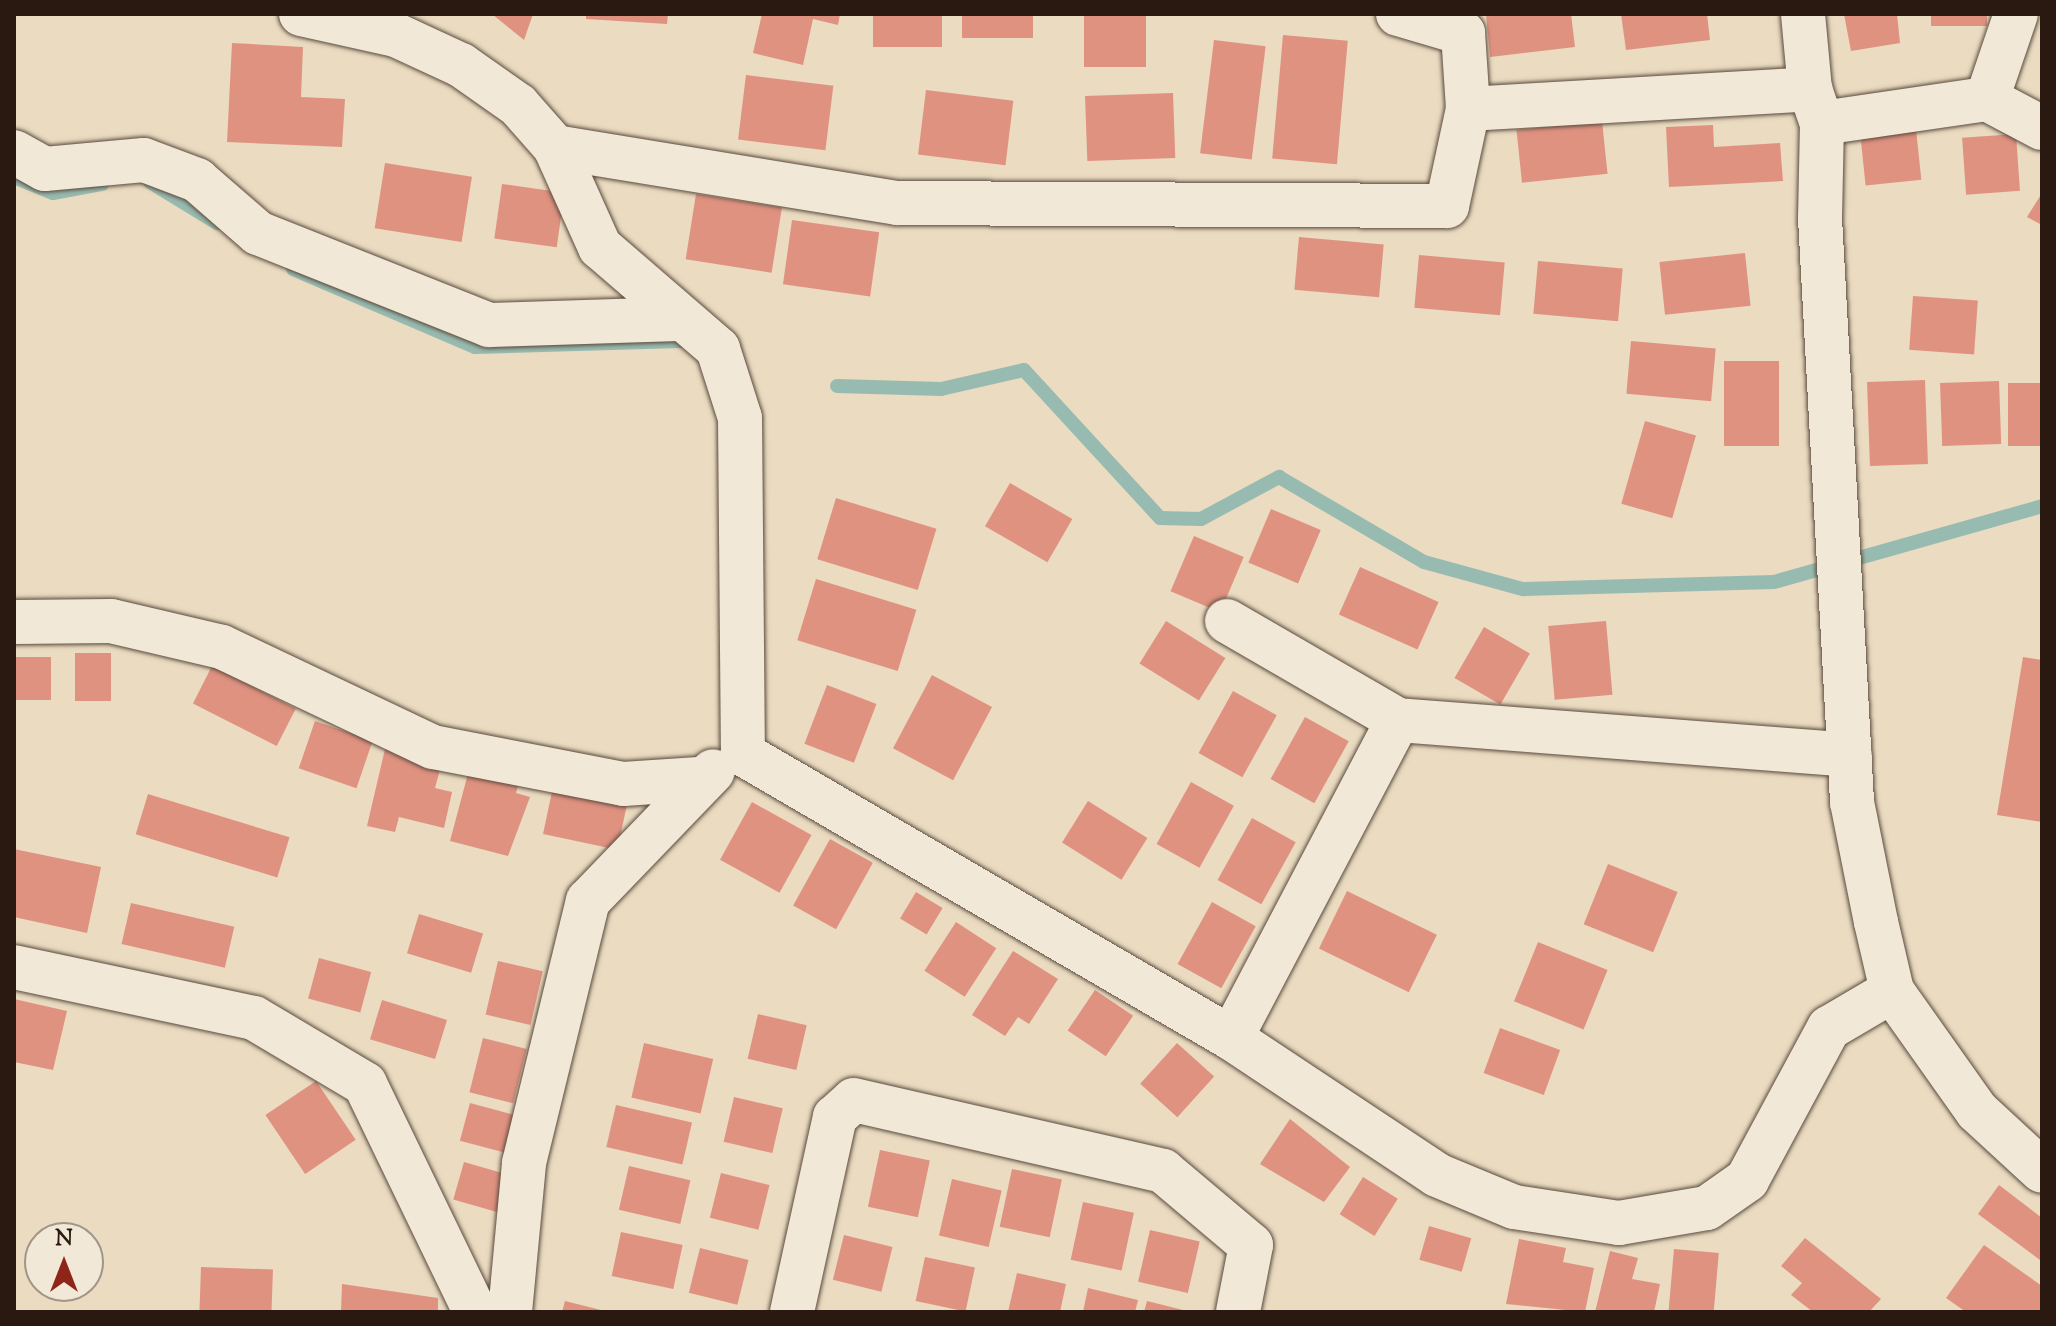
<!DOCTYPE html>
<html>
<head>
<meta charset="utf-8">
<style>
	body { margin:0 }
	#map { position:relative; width:2056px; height:1326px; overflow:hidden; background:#eadbc1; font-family:"Sorts Mill Goudy",serif }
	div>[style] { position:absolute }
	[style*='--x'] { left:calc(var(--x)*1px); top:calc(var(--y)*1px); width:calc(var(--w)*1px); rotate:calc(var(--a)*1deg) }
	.stream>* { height:14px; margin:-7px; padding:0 7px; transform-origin:7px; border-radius:7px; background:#98bbb1 }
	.building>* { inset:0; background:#e09281; transform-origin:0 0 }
	.roads { filter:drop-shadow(0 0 2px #5a4a3c) drop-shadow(0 0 2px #5a4a3c) }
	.minor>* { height:44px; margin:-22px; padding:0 22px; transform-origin:22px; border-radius:22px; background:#f1e8d7 }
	span { translate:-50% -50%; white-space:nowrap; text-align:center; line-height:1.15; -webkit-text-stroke:6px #f1e8d7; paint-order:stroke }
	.frame { position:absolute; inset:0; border:16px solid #2a1910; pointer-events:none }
	.north { position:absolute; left:24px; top:1222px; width:80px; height:80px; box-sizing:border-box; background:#f1e8d7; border:2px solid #a19587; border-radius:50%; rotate:0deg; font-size:22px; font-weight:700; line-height:32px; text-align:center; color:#2a1910 }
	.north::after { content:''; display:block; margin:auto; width:28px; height:36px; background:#8f2418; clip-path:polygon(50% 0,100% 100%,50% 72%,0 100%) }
</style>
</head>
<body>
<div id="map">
	<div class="stream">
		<i style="--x:14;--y:177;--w:42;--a:22.3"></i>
		<i style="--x:53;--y:193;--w:50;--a:-10.4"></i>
		<i style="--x:150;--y:182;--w:79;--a:31.5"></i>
		<i style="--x:293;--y:269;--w:198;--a:23.2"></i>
		<i style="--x:475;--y:347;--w:206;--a:-1.7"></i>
		<i style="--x:837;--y:386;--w:104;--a:1.7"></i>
		<i style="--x:941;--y:389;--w:85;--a:-12.9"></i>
		<i style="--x:1024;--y:370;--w:201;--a:47.4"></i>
		<i style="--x:1160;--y:518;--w:41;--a:1.4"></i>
		<i style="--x:1201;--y:519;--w:89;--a:-28.3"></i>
		<i style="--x:1279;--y:477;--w:168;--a:30.4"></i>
		<i style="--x:1424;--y:562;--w:103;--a:15.3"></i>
		<i style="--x:1523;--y:589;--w:251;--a:-1.6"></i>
		<i style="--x:1774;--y:582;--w:279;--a:-15.8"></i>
	</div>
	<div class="building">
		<i style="clip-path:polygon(492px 14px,533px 14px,524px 40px)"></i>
		<i style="clip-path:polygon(586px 14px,668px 14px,667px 24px,586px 19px)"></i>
		<i style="clip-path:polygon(762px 14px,840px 14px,838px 25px,813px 19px,803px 65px,753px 53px)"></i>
		<i style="left:873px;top:14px;width:69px;height:33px"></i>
		<i style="left:962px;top:14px;width:71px;height:24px"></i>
		<i style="left:1084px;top:14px;width:62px;height:53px"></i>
		<i style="clip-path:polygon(1486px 14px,1571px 14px,1575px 47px,1490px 57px)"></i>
		<i style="clip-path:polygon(1621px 14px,1707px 14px,1710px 40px,1626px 50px)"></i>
		<i style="clip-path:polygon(1844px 14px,1897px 14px,1900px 43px,1851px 51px)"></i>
		<i style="left:1931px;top:14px;width:56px;height:12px"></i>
		<i style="left:1283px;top:35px;width:65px;height:124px;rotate:5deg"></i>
		<i style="left:1214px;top:40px;width:52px;height:114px;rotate:7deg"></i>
		<i style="clip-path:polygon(232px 43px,303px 47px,301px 97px,345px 99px,342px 147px,227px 142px)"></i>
		<i style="left:746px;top:75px;width:88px;height:65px;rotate:7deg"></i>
		<i style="left:926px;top:90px;width:88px;height:65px;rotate:7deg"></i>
		<i style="left:1173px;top:93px;width:65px;height:88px;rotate:88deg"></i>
		<i style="left:1602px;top:121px;width:53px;height:86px;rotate:84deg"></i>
		<i style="clip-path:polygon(1713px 125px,1714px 147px,1780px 143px,1783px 181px,1669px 187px,1666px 127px)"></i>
		<i style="left:1916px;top:129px;width:51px;height:56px;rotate:84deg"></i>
		<i style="left:2016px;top:134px;width:57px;height:54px;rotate:86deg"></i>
		<i style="left:385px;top:163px;width:88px;height:66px;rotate:9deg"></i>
		<i style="left:502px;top:184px;width:63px;height:55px;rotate:8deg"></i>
		<i style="clip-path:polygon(2042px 193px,2042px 225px,2027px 217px)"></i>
		<i style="left:696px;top:194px;width:87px;height:66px;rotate:9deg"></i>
		<i style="left:792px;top:220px;width:88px;height:65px;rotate:8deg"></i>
		<i style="left:1299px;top:237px;width:85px;height:53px;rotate:5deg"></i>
		<i style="left:1745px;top:253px;width:53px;height:86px;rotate:84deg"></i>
		<i style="left:1419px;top:255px;width:86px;height:53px;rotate:5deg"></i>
		<i style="left:1538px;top:261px;width:85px;height:53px;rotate:5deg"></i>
		<i style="left:1913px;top:296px;width:65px;height:54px;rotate:4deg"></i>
		<i style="left:1631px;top:341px;width:85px;height:53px;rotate:5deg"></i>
		<i style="left:1724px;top:361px;width:55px;height:85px"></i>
		<i style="left:1925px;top:380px;width:84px;height:58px;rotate:88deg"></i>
		<i style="left:1999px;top:381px;width:63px;height:59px;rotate:88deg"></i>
		<i style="left:2042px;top:383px;width:63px;height:34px;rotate:90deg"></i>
		<i style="left:1645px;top:421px;width:53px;height:86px;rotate:16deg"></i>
		<i style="left:1010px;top:483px;width:72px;height:50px;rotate:30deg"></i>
		<i style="left:836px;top:498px;width:105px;height:64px;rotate:17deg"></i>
		<i style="left:1271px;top:509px;width:54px;height:58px;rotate:23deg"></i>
		<i style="left:1194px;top:536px;width:54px;height:60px;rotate:23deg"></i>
		<i style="left:1360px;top:567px;width:86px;height:52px;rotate:24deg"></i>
		<i style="left:816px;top:579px;width:105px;height:64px;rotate:17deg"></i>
		<i style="left:1166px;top:621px;width:70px;height:50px;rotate:32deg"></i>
		<i style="left:1606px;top:621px;width:74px;height:58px;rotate:85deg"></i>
		<i style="left:1484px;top:627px;width:53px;height:59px;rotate:30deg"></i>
		<i style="left:75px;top:653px;width:36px;height:48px"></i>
		<i style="left:14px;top:657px;width:37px;height:43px"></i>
		<i style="clip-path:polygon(2023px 657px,2042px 660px,2042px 822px,1997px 815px)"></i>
		<i style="left:212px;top:666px;width:94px;height:42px;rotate:27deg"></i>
		<i style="left:932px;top:675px;width:68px;height:83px;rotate:28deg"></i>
		<i style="left:827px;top:685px;width:53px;height:63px;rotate:21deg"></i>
		<i style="left:1233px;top:691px;width:50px;height:71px;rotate:29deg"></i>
		<i style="left:1305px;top:717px;width:50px;height:71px;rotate:29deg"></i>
		<i style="left:315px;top:721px;width:61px;height:50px;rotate:19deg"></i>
		<i style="clip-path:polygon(385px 749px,442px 762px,435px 788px,452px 792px,444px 828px,399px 817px,395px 832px,367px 826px)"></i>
		<i style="clip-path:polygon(470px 766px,520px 779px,516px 793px,530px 797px,508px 856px,450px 841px)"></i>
		<i style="left:1191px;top:782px;width:49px;height:71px;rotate:29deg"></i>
		<i style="left:553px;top:787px;width:76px;height:48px;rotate:12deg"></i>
		<i style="left:148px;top:794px;width:148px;height:42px;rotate:17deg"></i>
		<i style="left:1088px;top:801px;width:70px;height:49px;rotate:32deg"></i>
		<i style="left:752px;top:802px;width:68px;height:66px;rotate:29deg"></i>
		<i style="left:1252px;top:818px;width:50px;height:71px;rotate:29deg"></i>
		<i style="left:830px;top:839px;width:49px;height:76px;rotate:29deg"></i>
		<i style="clip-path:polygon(14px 849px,101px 867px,87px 933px,14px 917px)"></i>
		<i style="left:1608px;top:864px;width:75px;height:65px;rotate:22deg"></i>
		<i style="left:1347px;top:891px;width:100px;height:64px;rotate:26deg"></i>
		<i style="left:916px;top:892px;width:31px;height:31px;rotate:31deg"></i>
		<i style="left:1212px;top:902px;width:50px;height:71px;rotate:29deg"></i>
		<i style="left:131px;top:903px;width:106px;height:42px;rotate:13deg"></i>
		<i style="left:419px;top:914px;width:67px;height:41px;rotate:17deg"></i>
		<i style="left:956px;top:922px;width:48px;height:58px;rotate:33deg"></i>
		<i style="left:1538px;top:942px;width:75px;height:64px;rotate:22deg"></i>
		<i style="clip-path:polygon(1013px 951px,1058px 979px,1029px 1024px,1018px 1017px,1005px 1036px,972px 1015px)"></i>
		<i style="left:319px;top:958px;width:54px;height:42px;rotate:15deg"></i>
		<i style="left:498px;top:961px;width:46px;height:55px;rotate:13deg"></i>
		<i style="left:1095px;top:990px;width:46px;height:49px;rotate:34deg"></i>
		<i style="clip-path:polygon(14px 999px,67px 1011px,53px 1070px,14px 1062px)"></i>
		<i style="left:382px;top:1000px;width:68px;height:41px;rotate:17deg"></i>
		<i style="left:758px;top:1014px;width:50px;height:46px;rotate:13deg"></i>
		<i style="left:1500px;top:1028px;width:64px;height:48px;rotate:20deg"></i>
		<i style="left:483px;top:1038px;width:45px;height:56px;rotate:14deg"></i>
		<i style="left:644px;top:1043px;width:71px;height:56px;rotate:13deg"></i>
		<i style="left:1177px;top:1043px;width:50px;height:55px;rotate:42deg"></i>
		<i style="left:316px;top:1081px;width:71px;height:61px;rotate:56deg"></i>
		<i style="left:734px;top:1097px;width:50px;height:46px;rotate:13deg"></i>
		<i style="left:470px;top:1103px;width:47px;height:39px;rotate:15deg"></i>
		<i style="left:616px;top:1105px;width:78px;height:43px;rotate:13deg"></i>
		<i style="clip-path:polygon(1290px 1119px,1350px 1167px,1324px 1202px,1260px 1164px)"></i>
		<i style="left:880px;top:1150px;width:51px;height:58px;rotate:12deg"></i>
		<i style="left:464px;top:1162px;width:48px;height:39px;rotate:16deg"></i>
		<i style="left:629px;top:1166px;width:63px;height:45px;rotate:13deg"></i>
		<i style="left:1012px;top:1169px;width:51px;height:59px;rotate:12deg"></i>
		<i style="left:721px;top:1173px;width:50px;height:46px;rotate:14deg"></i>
		<i style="left:1363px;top:1177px;width:41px;height:44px;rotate:32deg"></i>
		<i style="left:952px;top:1179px;width:51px;height:58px;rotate:13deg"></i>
		<i style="clip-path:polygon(1999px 1185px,2042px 1218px,2040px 1260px,1978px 1214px)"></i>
		<i style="left:1083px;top:1202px;width:52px;height:59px;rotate:12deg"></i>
		<i style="left:1429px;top:1226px;width:44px;height:35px;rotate:16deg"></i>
		<i style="left:1150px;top:1230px;width:51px;height:53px;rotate:13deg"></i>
		<i style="left:621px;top:1232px;width:63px;height:45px;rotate:12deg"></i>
		<i style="left:844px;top:1235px;width:50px;height:46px;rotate:14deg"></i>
		<i style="clip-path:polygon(1805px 1238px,1881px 1299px,1869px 1312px,1813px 1312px,1791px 1295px,1802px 1283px,1781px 1266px)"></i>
		<i style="clip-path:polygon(1519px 1239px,1566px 1248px,1563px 1262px,1594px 1268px,1585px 1312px,1506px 1304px)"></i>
		<i style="clip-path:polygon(1984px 1245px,2042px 1286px,2042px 1312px,1966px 1312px,1946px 1298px)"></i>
		<i style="left:700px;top:1248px;width:50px;height:46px;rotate:14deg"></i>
		<i style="left:1674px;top:1249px;width:45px;height:63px;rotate:5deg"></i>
		<i style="clip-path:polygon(1610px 1251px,1638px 1258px,1632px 1279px,1660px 1284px,1654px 1312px,1595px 1312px)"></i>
		<i style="left:925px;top:1257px;width:51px;height:45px;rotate:12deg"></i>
		<i style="left:201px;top:1267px;width:72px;height:45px;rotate:2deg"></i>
		<i style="clip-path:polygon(1017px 1273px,1066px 1284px,1060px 1312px,1008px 1312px)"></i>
		<i style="clip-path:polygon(342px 1284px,438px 1298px,438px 1312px,341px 1312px)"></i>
		<i style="clip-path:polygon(1088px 1288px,1138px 1300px,1135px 1312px,1083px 1312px)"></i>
		<i style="clip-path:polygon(565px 1301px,605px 1311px,605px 1312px,562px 1312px)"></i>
		<i style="clip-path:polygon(1147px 1301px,1187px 1311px,1187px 1312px,1144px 1312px)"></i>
	</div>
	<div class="roads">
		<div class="minor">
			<i style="--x:301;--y:14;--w:97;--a:12.5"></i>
			<i style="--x:396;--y:35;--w:72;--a:24.8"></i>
			<i style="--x:461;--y:65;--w:70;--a:35.1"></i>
			<i style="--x:518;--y:105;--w:56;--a:48.6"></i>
			<i style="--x:555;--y:147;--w:110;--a:65.8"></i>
			<i style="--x:600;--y:247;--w:156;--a:40.8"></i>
			<i style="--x:718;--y:349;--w:72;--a:72.3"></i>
			<i style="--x:740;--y:418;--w:336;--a:89.5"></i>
			<i style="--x:1398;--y:14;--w:68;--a:16.3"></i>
			<i style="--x:1463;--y:33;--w:76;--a:86.2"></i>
			<i style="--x:1803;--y:14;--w:75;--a:84.7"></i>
			<i style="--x:1810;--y:89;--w:36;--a:71"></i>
			<i style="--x:1822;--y:123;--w:95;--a:91.2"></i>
			<i style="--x:1820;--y:218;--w:585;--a:86.86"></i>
			<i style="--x:1852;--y:802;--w:122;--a:78.7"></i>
			<i style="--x:1876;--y:922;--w:71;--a:76.9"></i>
			<i style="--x:1892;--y:991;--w:147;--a:54.7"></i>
			<i style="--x:1977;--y:1111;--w:88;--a:42.7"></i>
			<i style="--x:1987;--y:99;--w:90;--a:-71.2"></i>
			<i style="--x:1822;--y:123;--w:167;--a:-8.3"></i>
			<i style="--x:1987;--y:99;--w:62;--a:27.8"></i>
			<i style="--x:555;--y:147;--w:347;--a:9.3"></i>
			<i style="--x:897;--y:203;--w:550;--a:0.31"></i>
			<i style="--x:1447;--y:206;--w:99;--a:-77.8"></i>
			<i style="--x:1468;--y:109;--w:343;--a:-3.3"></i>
			<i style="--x:14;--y:152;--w:35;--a:29"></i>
			<i style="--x:45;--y:169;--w:99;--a:-5.2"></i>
			<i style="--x:144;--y:160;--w:57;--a:20.7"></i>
			<i style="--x:197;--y:180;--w:81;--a:41"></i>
			<i style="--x:258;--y:233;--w:249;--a:21.7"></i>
			<i style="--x:489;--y:325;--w:191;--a:-1.8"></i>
			<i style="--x:1227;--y:621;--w:198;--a:30.1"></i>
			<i style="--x:1398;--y:720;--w:453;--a:4.4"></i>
			<i style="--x:14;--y:622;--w:97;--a:-0.6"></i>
			<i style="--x:111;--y:621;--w:114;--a:13.2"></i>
			<i style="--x:222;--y:647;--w:233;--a:25.4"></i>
			<i style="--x:433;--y:747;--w:194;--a:11"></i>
			<i style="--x:623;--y:784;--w:76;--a:-3.8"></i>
			<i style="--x:743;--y:754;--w:565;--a:30.2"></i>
			<i style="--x:1231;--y:1038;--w:247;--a:33.6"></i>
			<i style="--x:1437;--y:1175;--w:83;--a:22.6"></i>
			<i style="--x:1514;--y:1207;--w:106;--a:8.7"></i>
			<i style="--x:1619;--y:1223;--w:89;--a:-9.7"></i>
			<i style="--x:1707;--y:1208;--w:49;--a:-35"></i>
			<i style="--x:1747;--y:1180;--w:173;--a:-61.7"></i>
			<i style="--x:1829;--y:1028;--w:73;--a:-30.4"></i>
			<i style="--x:14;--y:967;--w:245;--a:12"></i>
			<i style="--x:254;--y:1018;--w:129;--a:30.7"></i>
			<i style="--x:365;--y:1084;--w:253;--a:64.2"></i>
			<i style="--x:1231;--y:1038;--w:359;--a:-62.3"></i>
			<i style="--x:510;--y:1312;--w:150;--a:-84.6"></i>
			<i style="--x:524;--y:1163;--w:270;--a:-76.3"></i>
			<i style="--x:588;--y:901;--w:180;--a:-46.1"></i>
			<i style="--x:792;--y:1312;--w:200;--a:-77.6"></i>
			<i style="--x:835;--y:1117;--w:25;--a:-42"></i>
			<i style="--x:854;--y:1100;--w:317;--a:12.9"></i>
			<i style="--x:1163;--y:1171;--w:115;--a:40.1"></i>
			<i style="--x:1251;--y:1245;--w:68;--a:101"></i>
		</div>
	</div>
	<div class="frame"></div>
	<div class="north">N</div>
</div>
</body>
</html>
